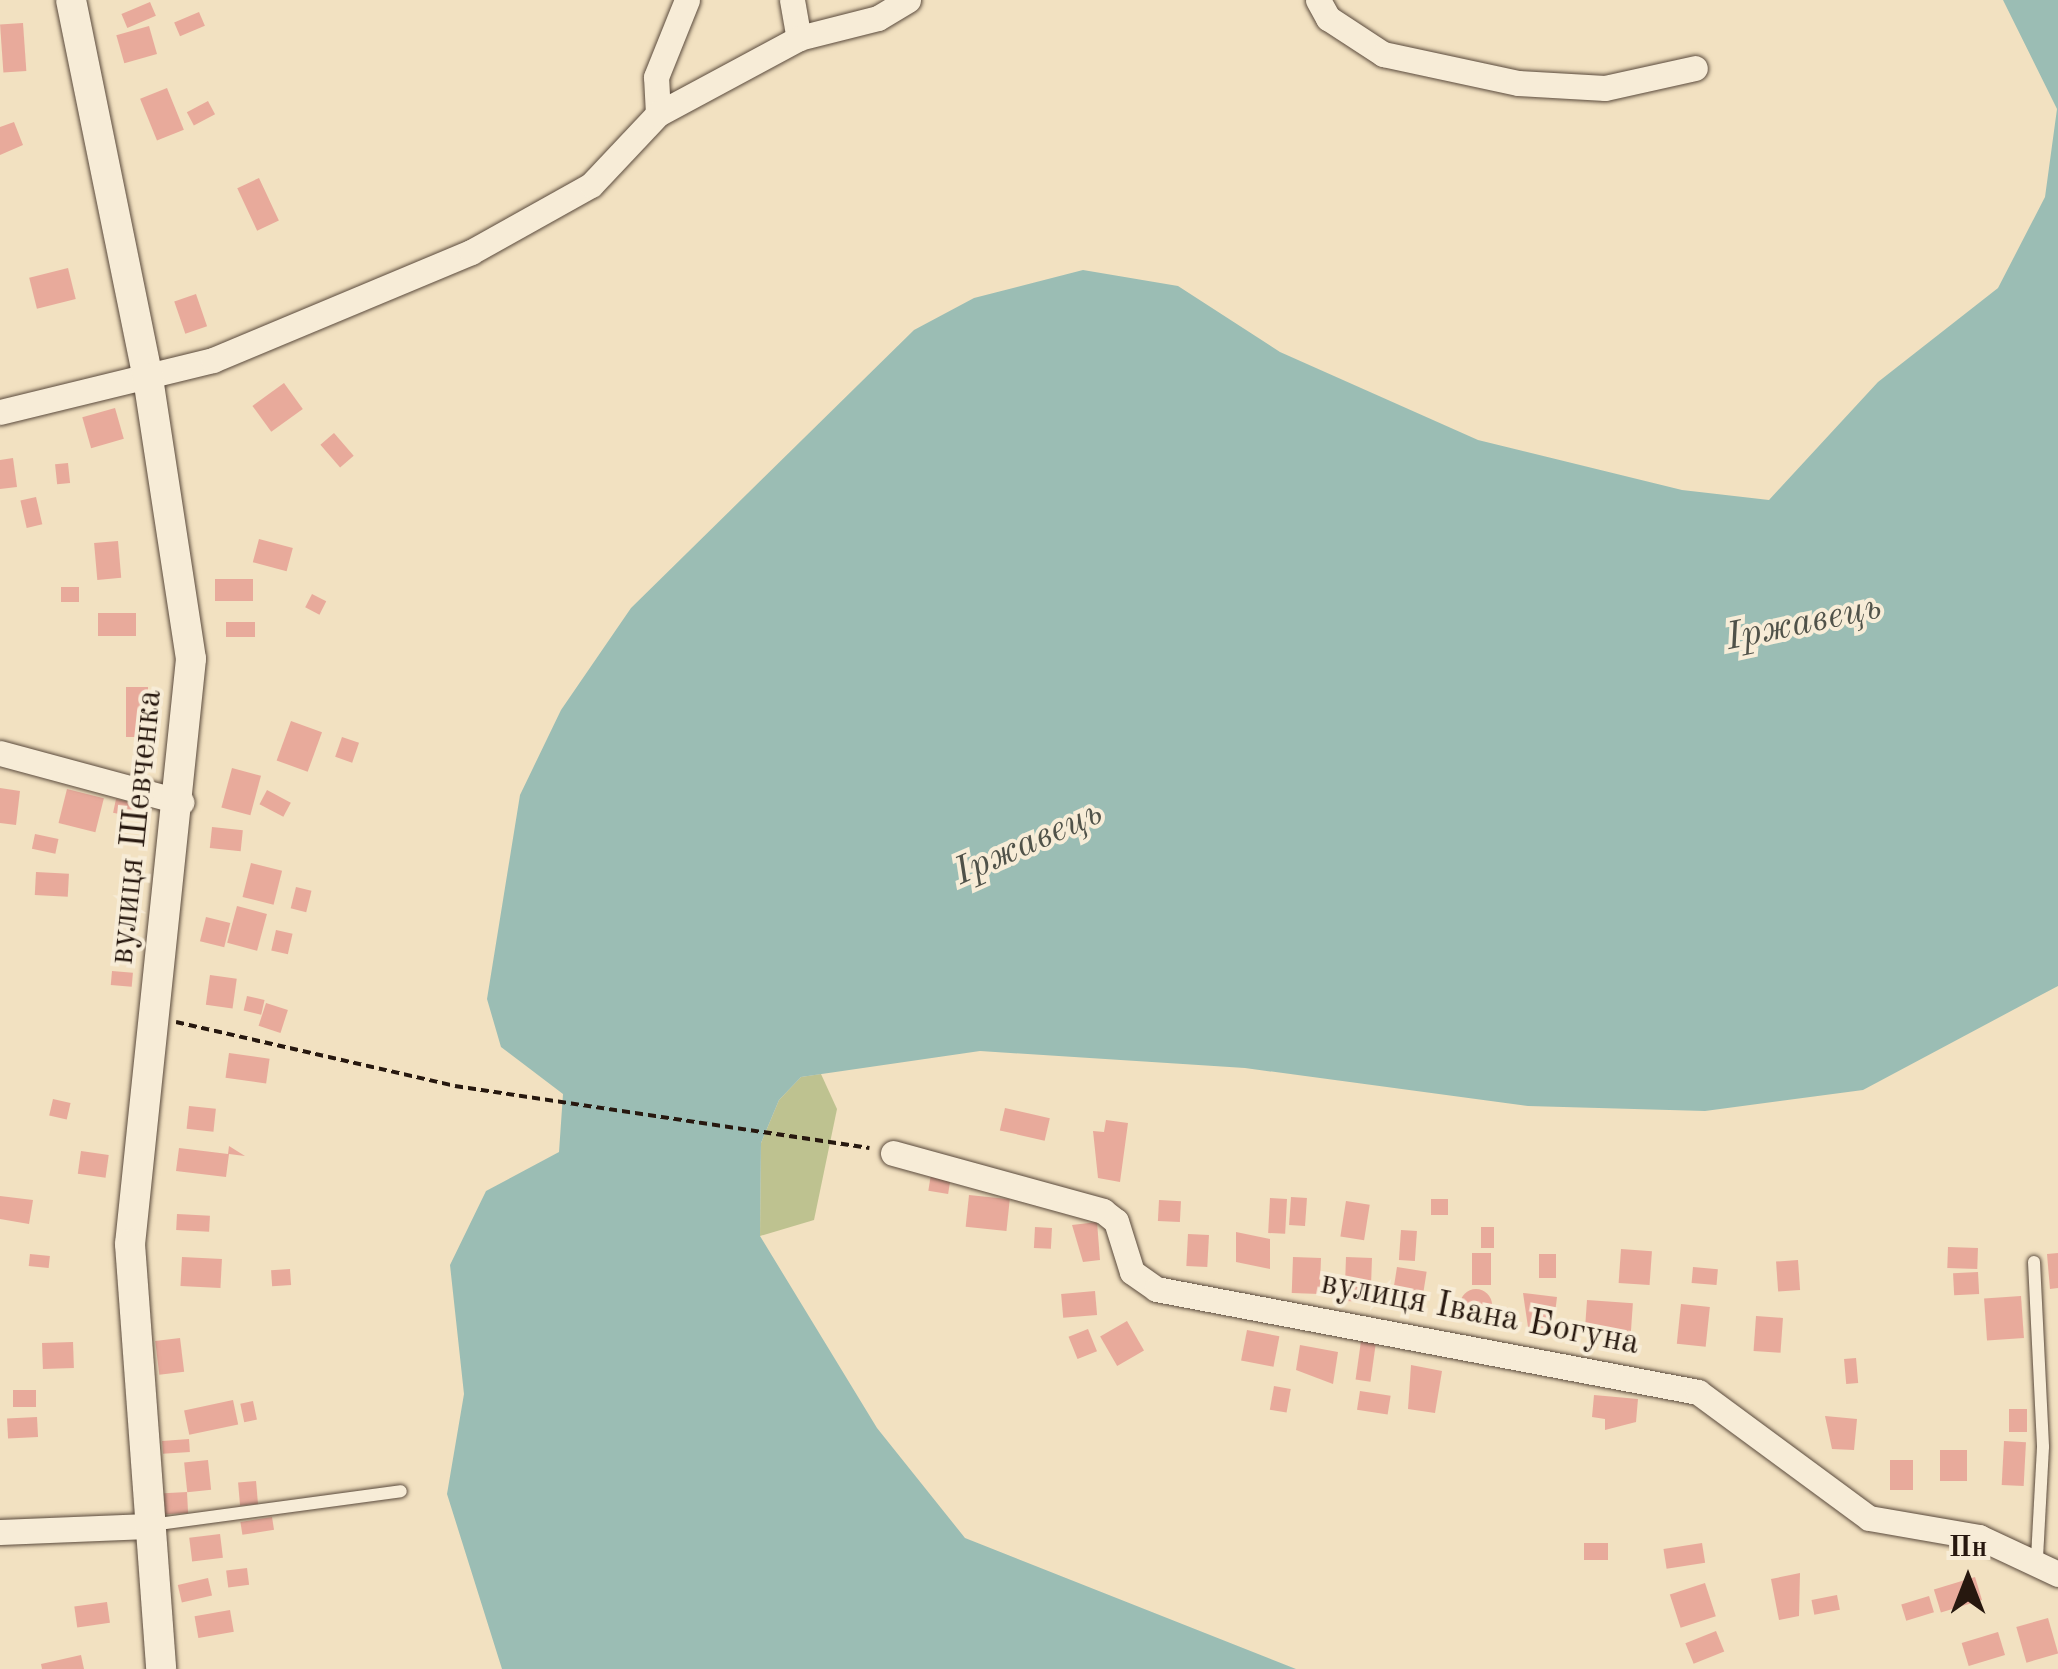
<!DOCTYPE html>
<html>
<head>
<meta charset="utf-8">
<style>
	body { margin:0 }
	#map { position:relative; width:2058px; height:1669px; overflow:hidden; background:#f2e1c1; font-family:"Old Standard TT",serif }
	div>[style] { position:absolute }
	[style*='--x'] { left:calc(var(--x)*1px); top:calc(var(--y)*1px); width:calc(var(--w)*1px); rotate:calc(var(--a)*1deg) }
	.green>* { inset:0; background:#bec290 }
	.water>* { inset:0; background:#9bbdb4 }
	.building>* { inset:0; background:#e8aa9b; transform-origin:0 0 }
	.round { border-radius:50% }
	.path>* { height:4px; margin-top:-2px; transform-origin:0; background:repeating-linear-gradient(90deg,#27180f 0 8px,transparent 0 13px) }
	.roads { filter:drop-shadow(0 0 2px #5a4a3c) drop-shadow(0 0 2px #5a4a3c) }
	.service>* { height:12px; margin:-6px; padding:0 6px; transform-origin:6px; border-radius:6px; background:#f7ecd7 }
	.minor>* { height:25px; margin:-12.5px; padding:0 12.5px; transform-origin:12.5px; border-radius:12.5px; background:#f7ecd7 }
	.tertiary>* { height:30px; margin:-15px; padding:0 15px; transform-origin:15px; border-radius:15px; background:#f7ecd7 }
	span { translate:-50% -50%; white-space:nowrap; text-align:center; line-height:1.15; -webkit-text-stroke:8px #f7ecd7; paint-order:stroke }
	.street-label { font-size:35px; color:#27180f }
	.water-label { font-size:38px; color:#505249; font-style:italic }
	.north { position:absolute; left:1918px; top:1529px; width:100px; height:100px; -webkit-text-stroke:8px #f7ecd7; paint-order:stroke; rotate:0deg; font-size:28px; font-weight:700; line-height:40px; text-align:center; color:#27180f }
	.north::after { content:''; display:block; margin:auto; width:35px; height:45px; background:#27180f; clip-path:polygon(50% 0,100% 100%,50% 72%,0 100%) }
</style>
</head>
<body>
<div id="map">
	<div class="green">
		<i style="clip-path:polygon(821px 1074px,837px 1109px,814px 1220px,760px 1236px,761px 1143px,779px 1100px,801px 1077px)"></i>
	</div>
	<div class="water">
		<i style="clip-path:polygon(2003px 0,2058px 0,2058px 986px,1863px 1090px,1705px 1111px,1528px 1106px,1245px 1068px,980px 1051px,801px 1077px,779px 1100px,761px 1143px,760px 1236px,877px 1428px,965px 1538px,1296px 1669px,502px 1669px,447px 1494px,464px 1394px,450px 1265px,486px 1191px,559px 1152px,563px 1094px,501px 1047px,487px 999px,520px 795px,561px 710px,631px 608px,914px 330px,974px 298px,1083px 270px,1178px 286px,1280px 352px,1478px 440px,1682px 490px,1769px 500px,1878px 382px,1998px 288px,2045px 197px,2057px 109px)"></i>
	</div>
	<div class="building">
		<i style="left:150px;top:2px;width:15px;height:31px;rotate:67deg"></i>
		<i style="left:199px;top:12px;width:15px;height:27px;rotate:67deg"></i>
		<i style="left:23px;top:23px;width:48px;height:23px;rotate:86deg"></i>
		<i style="left:149px;top:26px;width:29px;height:34px;rotate:74deg"></i>
		<i style="left:167px;top:88px;width:45px;height:29px;rotate:68deg"></i>
		<i style="left:208px;top:101px;width:15px;height:24px;rotate:62deg"></i>
		<i style="clip-path:polygon(14px 122px,23px 145px,0 155px,0 127px)"></i>
		<i style="left:259px;top:178px;width:47px;height:24px;rotate:65deg"></i>
		<i style="left:68px;top:268px;width:32px;height:40px;rotate:76deg"></i>
		<i style="left:196px;top:294px;width:34px;height:23px;rotate:71deg"></i>
		<i style="left:284px;top:383px;width:32px;height:39px;rotate:54deg"></i>
		<i style="left:115px;top:408px;width:32px;height:34px;rotate:74deg"></i>
		<i style="left:334px;top:433px;width:30px;height:18px;rotate:49deg"></i>
		<i style="clip-path:polygon(13px 458px,17px 487px,0 489px,0 460px)"></i>
		<i style="left:68px;top:463px;width:20px;height:13px;rotate:84deg"></i>
		<i style="left:36px;top:497px;width:28px;height:16px;rotate:77deg"></i>
		<i style="left:259px;top:539px;width:35px;height:24px;rotate:15deg"></i>
		<i style="left:118px;top:541px;width:37px;height:24px;rotate:85deg"></i>
		<i style="left:215px;top:579px;width:38px;height:22px"></i>
		<i style="left:61px;top:587px;width:18px;height:15px"></i>
		<i style="left:312px;top:594px;width:16px;height:15px;rotate:27deg"></i>
		<i style="left:98px;top:613px;width:38px;height:23px"></i>
		<i style="left:226px;top:622px;width:29px;height:15px"></i>
		<i style="left:126px;top:687px;width:22px;height:50px"></i>
		<i style="left:291px;top:721px;width:33px;height:42px;rotate:20deg"></i>
		<i style="left:342px;top:737px;width:18px;height:21px;rotate:19deg"></i>
		<i style="left:232px;top:768px;width:30px;height:41px;rotate:15deg"></i>
		<i style="clip-path:polygon(0 788px,20px 791px,16px 825px,0 823px)"></i>
		<i style="left:67px;top:789px;width:38px;height:35px;rotate:14deg"></i>
		<i style="left:267px;top:790px;width:27px;height:16px;rotate:28deg"></i>
		<i style="left:116px;top:799px;width:35px;height:14px;rotate:12deg"></i>
		<i style="left:212px;top:827px;width:31px;height:21px;rotate:6deg"></i>
		<i style="left:35px;top:834px;width:24px;height:15px;rotate:12deg"></i>
		<i style="left:251px;top:863px;width:32px;height:35px;rotate:14deg"></i>
		<i style="left:36px;top:872px;width:33px;height:23px;rotate:3deg"></i>
		<i style="left:296px;top:887px;width:16px;height:22px;rotate:14deg"></i>
		<i style="left:237px;top:906px;width:31px;height:38px;rotate:15deg"></i>
		<i style="left:206px;top:917px;width:25px;height:25px;rotate:14deg"></i>
		<i style="left:276px;top:930px;width:17px;height:21px;rotate:13deg"></i>
		<i style="left:112px;top:971px;width:21px;height:14px;rotate:5deg"></i>
		<i style="left:210px;top:975px;width:27px;height:30px;rotate:8deg"></i>
		<i style="left:247px;top:996px;width:18px;height:15px;rotate:13deg"></i>
		<i style="left:266px;top:1003px;width:23px;height:24px;rotate:18deg"></i>
		<i style="left:229px;top:1053px;width:41px;height:25px;rotate:8deg"></i>
		<i style="left:53px;top:1099px;width:18px;height:17px;rotate:13deg"></i>
		<i style="left:189px;top:1106px;width:27px;height:23px;rotate:6deg"></i>
		<i style="left:1005px;top:1108px;width:46px;height:23px;rotate:13deg"></i>
		<i style="clip-path:polygon(1106px 1120px,1128px 1123px,1120px 1182px,1098px 1178px,1093px 1131px,1104px 1132px)"></i>
		<i style="clip-path:polygon(229px 1146px,245px 1156px,229px 1154px,226px 1177px,176px 1171px,179px 1148px,228px 1154px)"></i>
		<i style="left:81px;top:1151px;width:28px;height:23px;rotate:8deg"></i>
		<i style="left:931px;top:1174px;width:20px;height:17px;rotate:9deg"></i>
		<i style="left:969px;top:1195px;width:41px;height:32px;rotate:6deg"></i>
		<i style="clip-path:polygon(0 1196px,33px 1200px,29px 1224px,0 1219px)"></i>
		<i style="left:1291px;top:1197px;width:16px;height:28px;rotate:4deg"></i>
		<i style="left:1270px;top:1198px;width:17px;height:35px;rotate:3deg"></i>
		<i style="left:1431px;top:1199px;width:17px;height:16px"></i>
		<i style="left:1159px;top:1200px;width:22px;height:21px;rotate:3deg"></i>
		<i style="left:1346px;top:1201px;width:24px;height:36px;rotate:9deg"></i>
		<i style="left:177px;top:1214px;width:33px;height:16px;rotate:3deg"></i>
		<i style="clip-path:polygon(1097px 1222px,1100px 1260px,1083px 1262px,1072px 1225px)"></i>
		<i style="left:1035px;top:1227px;width:17px;height:21px;rotate:3deg"></i>
		<i style="left:1481px;top:1227px;width:13px;height:21px"></i>
		<i style="left:1401px;top:1230px;width:16px;height:30px;rotate:4deg"></i>
		<i style="clip-path:polygon(1236px 1232px,1270px 1239px,1270px 1269px,1236px 1262px)"></i>
		<i style="left:1188px;top:1234px;width:21px;height:32px;rotate:3deg"></i>
		<i style="left:1948px;top:1247px;width:30px;height:21px;rotate:2deg"></i>
		<i style="left:1621px;top:1249px;width:31px;height:34px;rotate:4deg"></i>
		<i style="left:1472px;top:1253px;width:19px;height:32px"></i>
		<i style="clip-path:polygon(2058px 1253px,2058px 1288px,2050px 1289px,2047px 1254px)"></i>
		<i style="left:30px;top:1254px;width:20px;height:12px;rotate:6deg"></i>
		<i style="left:1539px;top:1254px;width:17px;height:24px"></i>
		<i style="left:182px;top:1257px;width:40px;height:29px;rotate:3deg"></i>
		<i style="left:1293px;top:1257px;width:28px;height:36px;rotate:2deg"></i>
		<i style="left:1346px;top:1257px;width:26px;height:44px;rotate:2deg"></i>
		<i style="left:1798px;top:1260px;width:30px;height:22px;rotate:86deg"></i>
		<i style="left:1397px;top:1267px;width:30px;height:41px;rotate:9deg"></i>
		<i style="left:1693px;top:1267px;width:25px;height:16px;rotate:5deg"></i>
		<i style="left:290px;top:1269px;width:16px;height:19px;rotate:86deg"></i>
		<i style="left:1978px;top:1272px;width:22px;height:25px;rotate:87deg"></i>
		<i class="round" style="left:1460px;top:1289px;width:32px;height:32px"></i>
		<i style="left:1095px;top:1291px;width:24px;height:34px;rotate:85deg"></i>
		<i style="clip-path:polygon(1523px 1293px,1557px 1297px,1553px 1329px,1528px 1327px)"></i>
		<i style="left:2021px;top:1296px;width:42px;height:37px;rotate:86deg"></i>
		<i style="left:1587px;top:1300px;width:46px;height:34px;rotate:4deg"></i>
		<i style="left:1681px;top:1304px;width:29px;height:40px;rotate:6deg"></i>
		<i style="left:1756px;top:1316px;width:27px;height:35px;rotate:4deg"></i>
		<i style="left:1127px;top:1321px;width:34px;height:31px;rotate:60deg"></i>
		<i style="left:1088px;top:1329px;width:24px;height:21px;rotate:68deg"></i>
		<i style="left:1247px;top:1330px;width:33px;height:31px;rotate:11deg"></i>
		<i style="left:180px;top:1338px;width:34px;height:25px;rotate:83deg"></i>
		<i style="left:1361px;top:1341px;width:15px;height:39px;rotate:8deg"></i>
		<i style="left:73px;top:1342px;width:26px;height:31px;rotate:88deg"></i>
		<i style="clip-path:polygon(1300px 1345px,1338px 1352px,1333px 1384px,1296px 1370px)"></i>
		<i style="left:1856px;top:1358px;width:25px;height:12px;rotate:85deg"></i>
		<i style="clip-path:polygon(1411px 1365px,1442px 1371px,1435px 1413px,1408px 1409px)"></i>
		<i style="left:1274px;top:1386px;width:17px;height:24px;rotate:10deg"></i>
		<i style="left:13px;top:1390px;width:23px;height:17px"></i>
		<i style="left:1360px;top:1391px;width:31px;height:19px;rotate:9deg"></i>
		<i style="clip-path:polygon(1594px 1395px,1638px 1399px,1636px 1422px,1605px 1430px,1605px 1419px,1592px 1417px)"></i>
		<i style="left:233px;top:1400px;width:25px;height:50px;rotate:78deg"></i>
		<i style="left:253px;top:1401px;width:19px;height:13px;rotate:78deg"></i>
		<i style="left:2009px;top:1409px;width:18px;height:23px"></i>
		<i style="clip-path:polygon(1825px 1416px,1857px 1419px,1854px 1450px,1832px 1449px)"></i>
		<i style="left:37px;top:1417px;width:20px;height:30px;rotate:87deg"></i>
		<i style="left:189px;top:1439px;width:13px;height:27px;rotate:86deg"></i>
		<i style="left:2004px;top:1441px;width:22px;height:44px;rotate:3deg"></i>
		<i style="left:1940px;top:1450px;width:27px;height:31px"></i>
		<i style="left:208px;top:1460px;width:30px;height:24px;rotate:84deg"></i>
		<i style="left:1890px;top:1460px;width:23px;height:30px"></i>
		<i style="left:256px;top:1481px;width:23px;height:18px;rotate:85deg"></i>
		<i style="left:187px;top:1492px;width:21px;height:23px;rotate:87deg"></i>
		<i style="left:272px;top:1517px;width:13px;height:32px;rotate:81deg"></i>
		<i style="left:220px;top:1534px;width:24px;height:31px;rotate:83deg"></i>
		<i style="left:1584px;top:1543px;width:24px;height:17px"></i>
		<i style="left:1702px;top:1543px;width:20px;height:39px;rotate:81deg"></i>
		<i style="left:247px;top:1568px;width:17px;height:21px;rotate:83deg"></i>
		<i style="clip-path:polygon(1800px 1573px,1799px 1616px,1779px 1620px,1771px 1579px)"></i>
		<i style="left:1975px;top:1577px;width:24px;height:43px;rotate:73deg"></i>
		<i style="left:208px;top:1578px;width:18px;height:31px;rotate:77deg"></i>
		<i style="left:1705px;top:1583px;width:35px;height:37px;rotate:72deg"></i>
		<i style="left:1837px;top:1595px;width:15px;height:26px;rotate:79deg"></i>
		<i style="left:1929px;top:1596px;width:17px;height:29px;rotate:73deg"></i>
		<i style="left:107px;top:1602px;width:21px;height:33px;rotate:82deg"></i>
		<i style="left:230px;top:1610px;width:22px;height:36px;rotate:80deg"></i>
		<i style="left:2048px;top:1618px;width:37px;height:33px;rotate:74deg"></i>
		<i style="left:1716px;top:1631px;width:22px;height:33px;rotate:68deg"></i>
		<i style="left:1998px;top:1632px;width:24px;height:38px;rotate:73deg"></i>
		<i style="clip-path:polygon(81px 1655px,84px 1669px,42px 1669px,41px 1664px)"></i>
	</div>
	<div class="path">
		<i style="--x:176;--y:1022;--w:286;--a:12.9"></i>
		<i style="--x:455;--y:1086;--w:419;--a:8.5"></i>
	</div>
	<div class="roads">
		<div class="service">
			<i style="--x:2034;--y:1262;--w:185;--a:87.2"></i>
			<i style="--x:2043;--y:1447;--w:110;--a:93.1"></i>
			<i style="--x:151;--y:1525;--w:252;--a:-7.7"></i>
		</div>
		<div class="minor">
			<i style="--x:792;--y:0;--w:39;--a:80"></i>
			<i style="--x:1318;--y:0;--w:21;--a:61"></i>
			<i style="--x:1328;--y:18;--w:66;--a:33.2"></i>
			<i style="--x:1383;--y:54;--w:138;--a:12.1"></i>
			<i style="--x:1518;--y:83;--w:87;--a:3.3"></i>
			<i style="--x:1605;--y:88;--w:92;--a:-12.5"></i>
			<i style="--x:658;--y:114;--w:37;--a:-93"></i>
			<i style="--x:656;--y:77;--w:83;--a:-68.1"></i>
			<i style="--x:0;--y:412;--w:219;--a:-13.7"></i>
			<i style="--x:213;--y:360;--w:280;--a:-22.7"></i>
			<i style="--x:471;--y:252;--w:137;--a:-29.2"></i>
			<i style="--x:591;--y:185;--w:98;--a:-46.7"></i>
			<i style="--x:658;--y:114;--w:160;--a:-28.3"></i>
			<i style="--x:799;--y:38;--w:81;--a:-14.2"></i>
			<i style="--x:878;--y:18;--w:35;--a:-31"></i>
			<i style="--x:0;--y:753;--w:188;--a:15.1"></i>
			<i style="--x:893;--y:1153;--w:218;--a:15.4"></i>
			<i style="--x:1103;--y:1211;--w:16;--a:38"></i>
			<i style="--x:1116;--y:1221;--w:53;--a:72.6"></i>
			<i style="--x:1132;--y:1272;--w:29;--a:35"></i>
			<i style="--x:1156;--y:1289;--w:552;--a:10.76"></i>
			<i style="--x:1698;--y:1392;--w:212;--a:36.4"></i>
			<i style="--x:1869;--y:1518;--w:112;--a:9.8"></i>
			<i style="--x:1979;--y:1537;--w:87;--a:25.1"></i>
			<i style="--x:0;--y:1532;--w:148;--a:-2.3"></i>
		</div>
		<div class="tertiary">
			<i style="--x:71;--y:0;--w:386;--a:78.5"></i>
			<i style="--x:148;--y:378;--w:284;--a:81.3"></i>
			<i style="--x:191;--y:659;--w:588;--a:95.95"></i>
			<i style="--x:130;--y:1244;--w:426;--a:85.8"></i>
		</div>
	</div>
	<div class="street-label">
		<span style="left:137px;top:827px;rotate:-84deg">вулиця Шевченка</span>
		<span style="left:1480px;top:1314px;rotate:11deg">вулиця Івана Богуна</span>
	</div>
	<div class="water-label">
		<span style="left:1804px;top:624px;rotate:-12deg">Іржавець</span>
		<span style="left:1029px;top:844px;rotate:-24deg">Іржавець</span>
	</div>
	<div class="north">Пн</div>
</div>
</body>
</html>
